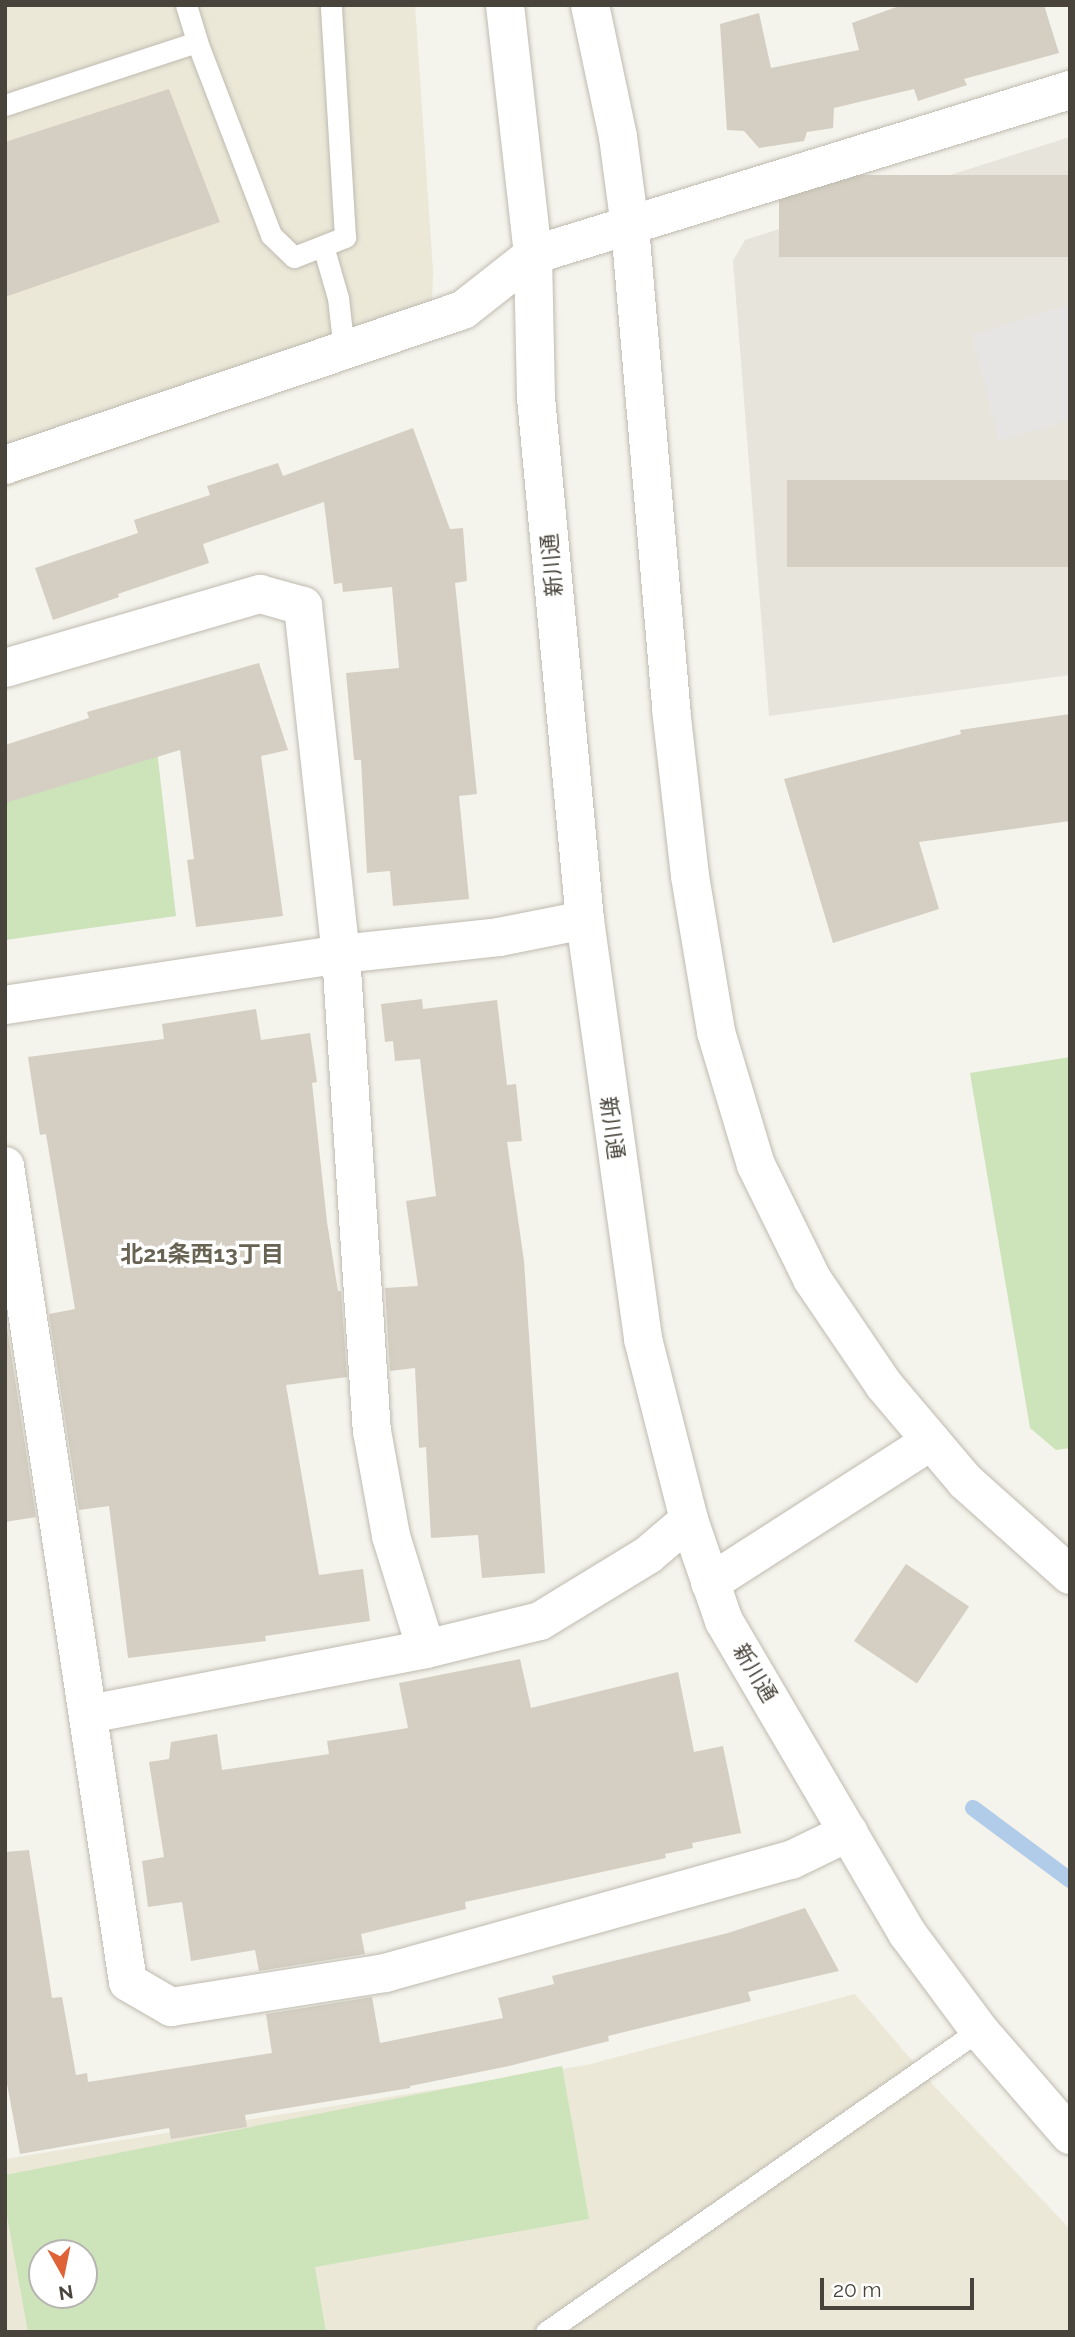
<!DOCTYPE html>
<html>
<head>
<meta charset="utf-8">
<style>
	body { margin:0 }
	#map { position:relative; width:1075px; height:2337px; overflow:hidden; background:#f4f3ec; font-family:Raleway,"Noto Sans JP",sans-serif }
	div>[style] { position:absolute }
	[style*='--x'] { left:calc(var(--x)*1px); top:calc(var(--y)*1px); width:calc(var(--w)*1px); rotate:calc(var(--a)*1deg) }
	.residential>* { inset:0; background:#e7e5db }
	.education>* { inset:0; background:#ebe8d8 }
	.green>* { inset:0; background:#cde3ba }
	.parking>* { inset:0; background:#e7e5e3 }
	.stream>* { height:16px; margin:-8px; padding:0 8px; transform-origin:8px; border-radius:8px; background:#b1cce9 }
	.building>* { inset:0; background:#d5cfc3; transform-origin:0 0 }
	.roads { filter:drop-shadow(0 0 2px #bfbbb0) drop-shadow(0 0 2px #bfbbb0) }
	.service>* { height:21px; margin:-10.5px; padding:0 10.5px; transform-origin:10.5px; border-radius:10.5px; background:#fff }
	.minor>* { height:38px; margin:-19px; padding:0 19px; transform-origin:19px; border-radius:19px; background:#fff }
	.tertiary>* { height:38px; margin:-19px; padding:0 19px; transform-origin:19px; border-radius:19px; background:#fff }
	span { translate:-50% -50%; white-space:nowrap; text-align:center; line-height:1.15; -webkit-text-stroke:7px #fff; paint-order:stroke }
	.street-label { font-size:21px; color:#48443b }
	.neighbourhood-label { font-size:23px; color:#696353; font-weight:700 }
	.frame { position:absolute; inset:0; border:7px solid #48443b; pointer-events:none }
	.north { position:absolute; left:28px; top:2239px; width:70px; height:70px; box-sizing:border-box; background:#fff; border:2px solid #b6b4b1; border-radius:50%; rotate:171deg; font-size:19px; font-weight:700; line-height:28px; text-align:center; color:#48443b }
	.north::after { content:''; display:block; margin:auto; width:24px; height:32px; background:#e06237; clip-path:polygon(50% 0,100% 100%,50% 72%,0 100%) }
	.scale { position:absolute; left:820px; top:2278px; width:154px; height:32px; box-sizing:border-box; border:4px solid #48443b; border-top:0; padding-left:9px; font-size:21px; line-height:24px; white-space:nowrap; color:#48443b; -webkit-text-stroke:5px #fff; paint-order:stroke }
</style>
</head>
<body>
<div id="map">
	<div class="residential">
		<i style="clip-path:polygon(1070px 137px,1070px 675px,769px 716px,733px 261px,745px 240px)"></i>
	</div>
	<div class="education">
		<i style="clip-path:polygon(5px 5px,415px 5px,433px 271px,431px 340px,5px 488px)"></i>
		<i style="clip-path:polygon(evenodd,855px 1994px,934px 2086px,1070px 2229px,1070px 2332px,5px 2332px,5px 2159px,587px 2065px,855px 1994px,42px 2253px,84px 2253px,84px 2295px,42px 2295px,42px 2253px)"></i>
	</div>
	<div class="green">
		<i style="clip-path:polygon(157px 750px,176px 916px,5px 940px,5px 794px)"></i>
		<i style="clip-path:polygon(1070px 1057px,1070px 1448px,1056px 1450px,1030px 1428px,970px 1073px)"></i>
		<i style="clip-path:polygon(evenodd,562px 2066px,589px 2219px,315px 2267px,326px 2332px,28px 2332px,5px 2205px,5px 2175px,562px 2066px,42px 2253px,84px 2253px,84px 2295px,42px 2295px,42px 2253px)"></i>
	</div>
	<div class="parking">
		<i style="clip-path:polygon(1070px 304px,1070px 420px,999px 441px,972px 335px)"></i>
	</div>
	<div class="stream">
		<i style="--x:973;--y:1808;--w:121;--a:36.6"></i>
	</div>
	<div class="building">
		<i style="clip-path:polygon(902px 5px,1044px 5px,1059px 53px,964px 79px,967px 85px,918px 101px,914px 89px,834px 108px,833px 128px,807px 132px,804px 141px,759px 148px,744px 131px,727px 130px,720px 24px,759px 13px,771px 68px,859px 50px,852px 23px)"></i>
		<i style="clip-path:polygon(169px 89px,220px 222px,5px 297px,5px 142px)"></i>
		<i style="left:1070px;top:175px;width:82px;height:291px;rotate:90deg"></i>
		<i style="clip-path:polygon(413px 428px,450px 529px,463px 528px,467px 581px,455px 583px,477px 794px,459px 796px,469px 899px,393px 906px,390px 871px,367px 873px,361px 760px,354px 760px,346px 673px,399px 668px,392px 587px,343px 592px,342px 583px,334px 584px,324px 502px,203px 544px,209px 563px,118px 594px,119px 597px,53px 620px,35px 568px,138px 533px,134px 520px,210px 495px,207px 486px,278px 463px,283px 476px)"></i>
		<i style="left:1070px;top:480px;width:87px;height:283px;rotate:90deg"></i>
		<i style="clip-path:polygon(259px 663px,288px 750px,261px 756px,283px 916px,196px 927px,187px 860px,194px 859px,180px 750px,5px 803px,5px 745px,89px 718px,87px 712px)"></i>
		<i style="clip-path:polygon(1070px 714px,1070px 821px,919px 842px,939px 909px,833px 943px,784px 779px,961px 734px,960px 730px)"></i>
		<i style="clip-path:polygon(422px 999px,423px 1009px,497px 1000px,507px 1085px,516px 1084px,522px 1141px,507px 1142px,524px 1261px,545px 1573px,482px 1578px,478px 1535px,431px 1538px,426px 1447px,419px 1448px,415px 1368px,390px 1371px,385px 1288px,418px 1286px,406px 1201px,436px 1196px,420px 1059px,395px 1061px,393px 1041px,385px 1042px,381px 1004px)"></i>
		<i style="clip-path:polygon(256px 1009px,261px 1040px,310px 1033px,317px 1082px,312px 1083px,327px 1222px,338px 1291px,341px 1291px,347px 1377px,286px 1385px,319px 1575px,363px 1569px,370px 1621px,265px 1636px,266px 1641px,128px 1658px,109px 1506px,79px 1510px,49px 1314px,75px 1309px,46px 1134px,40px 1135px,28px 1057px,164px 1039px,162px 1024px)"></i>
		<i style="clip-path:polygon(6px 1320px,36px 1517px,5px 1522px,5px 1321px)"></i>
		<i style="left:906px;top:1564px;width:76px;height:93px;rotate:34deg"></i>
		<i style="clip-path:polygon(520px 1659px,531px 1708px,678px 1672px,694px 1752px,723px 1746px,741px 1833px,692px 1843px,693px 1848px,665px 1854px,666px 1858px,465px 1902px,466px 1909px,361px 1934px,365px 1954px,259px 1971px,255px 1950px,191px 1961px,182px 1902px,148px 1907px,142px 1861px,164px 1857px,149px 1762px,169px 1759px,171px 1742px,217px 1734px,222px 1770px,329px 1754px,327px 1741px,408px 1728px,399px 1683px)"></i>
		<i style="clip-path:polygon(29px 1850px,52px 1998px,62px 1997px,76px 2075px,87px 2073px,88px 2082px,272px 2053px,266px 2014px,372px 1997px,380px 2043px,503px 2018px,498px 1998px,554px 1984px,552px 1976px,728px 1933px,805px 1908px,839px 1971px,748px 1992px,751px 2001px,608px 2036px,609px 2041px,509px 2066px,410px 2086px,410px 2088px,245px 2115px,247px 2127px,171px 2139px,169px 2128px,20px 2154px,5px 2073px,5px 1852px)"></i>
	</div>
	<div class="roads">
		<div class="service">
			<i style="--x:186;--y:5;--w:39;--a:73"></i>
			<i style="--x:197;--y:42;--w:207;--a:69"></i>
			<i style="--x:271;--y:235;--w:32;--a:44"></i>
			<i style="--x:294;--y:257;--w:55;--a:-21.4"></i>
			<i style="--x:345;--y:237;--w:232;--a:-93.5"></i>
			<i style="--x:5;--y:105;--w:202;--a:-18.2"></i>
			<i style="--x:323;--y:246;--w:54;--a:73.9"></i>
			<i style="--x:338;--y:298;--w:53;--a:83.5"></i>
			<i style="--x:546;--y:2332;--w:528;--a:-34.89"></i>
		</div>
		<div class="minor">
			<i style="--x:5;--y:465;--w:484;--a:-18.7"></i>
			<i style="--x:463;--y:310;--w:89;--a:-38.2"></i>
			<i style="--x:533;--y:255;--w:562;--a:-17.08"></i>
			<i style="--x:5;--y:668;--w:266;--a:-16.2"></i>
			<i style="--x:260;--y:594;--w:45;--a:15.6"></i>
			<i style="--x:303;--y:606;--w:350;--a:83.8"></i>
			<i style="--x:341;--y:954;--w:478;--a:86.3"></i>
			<i style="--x:372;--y:1431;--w:107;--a:79.7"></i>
			<i style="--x:391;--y:1536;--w:118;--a:72.8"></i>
			<i style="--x:5;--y:1005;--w:340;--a:-8.6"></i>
			<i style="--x:341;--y:954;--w:159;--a:-6.1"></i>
			<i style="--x:499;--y:937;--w:88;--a:-11.2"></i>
			<i style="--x:5;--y:1166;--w:825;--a:81.43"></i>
			<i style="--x:128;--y:1982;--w:50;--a:30.2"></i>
			<i style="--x:171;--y:2007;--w:217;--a:-9"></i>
			<i style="--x:385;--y:1973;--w:421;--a:-15.6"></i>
			<i style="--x:791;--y:1860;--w:64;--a:-25.8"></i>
			<i style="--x:89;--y:1714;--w:343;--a:-10.9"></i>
			<i style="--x:426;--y:1649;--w:117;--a:-13.8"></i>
			<i style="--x:540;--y:1621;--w:127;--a:-31.4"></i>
			<i style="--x:648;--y:1555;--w:54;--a:-40.5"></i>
		</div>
		<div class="tertiary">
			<i style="--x:505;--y:5;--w:252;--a:83.6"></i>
			<i style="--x:533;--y:255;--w:143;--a:88.8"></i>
			<i style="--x:536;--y:398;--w:524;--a:84.64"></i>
			<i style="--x:585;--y:920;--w:423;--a:82.1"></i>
			<i style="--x:643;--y:1339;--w:187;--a:75.7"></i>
			<i style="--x:689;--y:1520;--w:107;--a:70.9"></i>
			<i style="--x:724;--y:1621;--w:362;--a:59.6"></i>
			<i style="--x:907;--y:1933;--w:121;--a:53.4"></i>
			<i style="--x:979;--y:2030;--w:139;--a:49.1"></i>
			<i style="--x:590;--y:5;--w:135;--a:78"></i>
			<i style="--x:618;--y:137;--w:91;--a:82.4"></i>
			<i style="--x:630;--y:227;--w:484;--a:85.1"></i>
			<i style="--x:671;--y:709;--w:168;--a:83.5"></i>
			<i style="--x:690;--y:876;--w:158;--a:80.5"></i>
			<i style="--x:716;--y:1032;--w:139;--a:73.3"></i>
			<i style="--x:756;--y:1165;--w:127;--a:63.8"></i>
			<i style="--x:812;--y:1279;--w:128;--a:55.8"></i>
			<i style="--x:884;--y:1385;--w:126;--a:49.8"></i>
			<i style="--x:965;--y:1481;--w:141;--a:41.8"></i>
			<i style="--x:710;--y:1583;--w:263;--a:-32.7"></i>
		</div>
	</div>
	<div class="street-label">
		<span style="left:552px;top:565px;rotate:-95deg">新川通</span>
		<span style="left:612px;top:1128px;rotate:82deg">新川通</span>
		<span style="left:755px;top:1673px;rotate:59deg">新川通</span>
	</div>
	<div class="neighbourhood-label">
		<span style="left:202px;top:1254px">北21条西13丁目</span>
	</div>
	<div class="frame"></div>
	<div class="north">N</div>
	<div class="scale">20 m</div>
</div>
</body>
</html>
